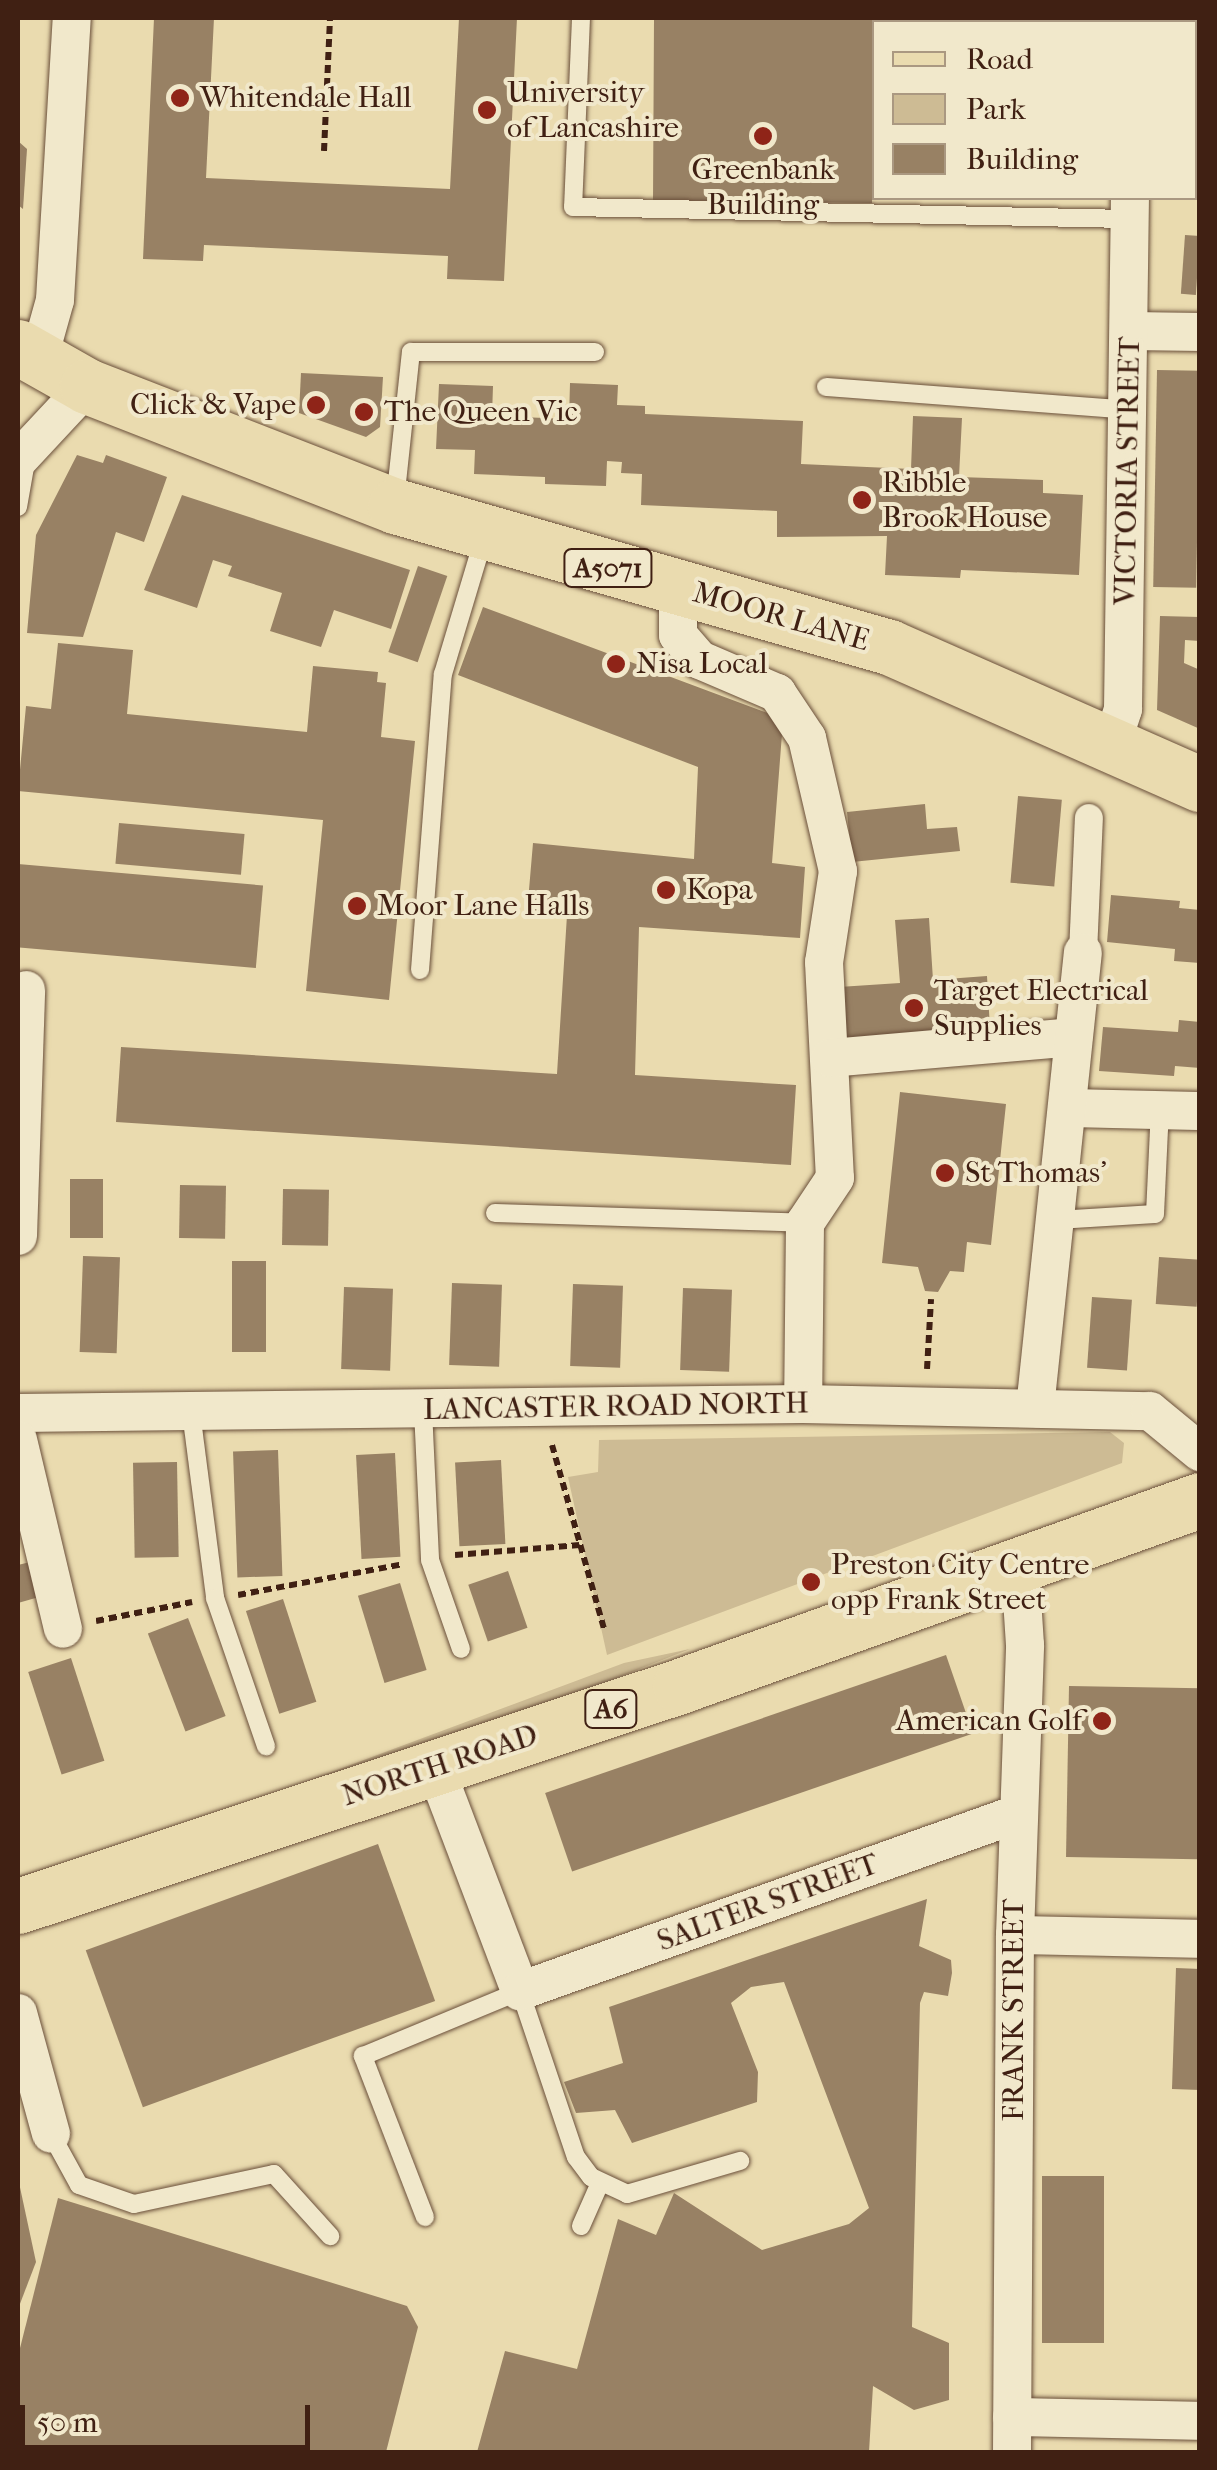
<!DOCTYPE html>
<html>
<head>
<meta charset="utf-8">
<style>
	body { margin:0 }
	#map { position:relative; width:1217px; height:2470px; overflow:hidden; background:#eadbaf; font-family:"IM FELL French Canon",serif }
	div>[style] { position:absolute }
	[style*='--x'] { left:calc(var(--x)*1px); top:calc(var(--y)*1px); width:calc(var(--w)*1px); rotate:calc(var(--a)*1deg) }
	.green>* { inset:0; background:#cdbb94 }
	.building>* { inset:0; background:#988164; transform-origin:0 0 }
	.path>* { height:6px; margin-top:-3px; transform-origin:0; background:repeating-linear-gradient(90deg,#402013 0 8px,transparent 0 13px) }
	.roads { filter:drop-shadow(0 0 2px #6a4f3a) drop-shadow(0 0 2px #6a4f3a) }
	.service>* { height:18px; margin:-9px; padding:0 9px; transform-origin:9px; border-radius:9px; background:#f1e8cb }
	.pedestrian>* { height:28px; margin:-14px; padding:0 14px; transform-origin:14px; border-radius:14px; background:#f1e8cb }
	.minor>* { height:38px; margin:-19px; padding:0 19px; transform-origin:19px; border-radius:19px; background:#f1e8cb }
	.primary>* { height:55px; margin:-27.5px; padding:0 27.5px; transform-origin:27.5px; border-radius:27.5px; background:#eadbaf }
	.trunk>* { height:55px; margin:-27.5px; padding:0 27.5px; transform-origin:27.5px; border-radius:27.5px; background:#eadbaf }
	.dots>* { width:28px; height:28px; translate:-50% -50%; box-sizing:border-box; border:5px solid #f1e8cb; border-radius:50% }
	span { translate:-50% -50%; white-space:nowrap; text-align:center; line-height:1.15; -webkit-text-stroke:8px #f1e8cb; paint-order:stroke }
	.shield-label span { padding:2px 8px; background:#f1e8cb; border:2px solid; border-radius:8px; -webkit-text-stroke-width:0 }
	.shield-label { font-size:28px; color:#402013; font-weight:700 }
	.poi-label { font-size:30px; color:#402013 }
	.left { translate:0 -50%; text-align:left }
	.right { translate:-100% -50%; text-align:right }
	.street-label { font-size:30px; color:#402013 }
	.frame { position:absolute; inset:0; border:20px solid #402013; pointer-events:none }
	.legend { position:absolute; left:872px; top:20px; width:325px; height:180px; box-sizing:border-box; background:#f1e8cb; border:2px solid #aa9881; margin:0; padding:12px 18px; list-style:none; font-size:30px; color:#402013 }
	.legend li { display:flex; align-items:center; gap:20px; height:50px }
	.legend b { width:50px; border:2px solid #aa9881 }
	.scale { position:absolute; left:20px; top:2405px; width:290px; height:45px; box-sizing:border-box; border:5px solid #402013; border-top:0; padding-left:12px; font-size:30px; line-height:35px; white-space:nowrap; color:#402013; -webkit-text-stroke:8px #f1e8cb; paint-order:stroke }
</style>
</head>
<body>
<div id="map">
	<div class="green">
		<i style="clip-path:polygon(1110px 1432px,1124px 1443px,1122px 1463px,607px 1655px,568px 1477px,598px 1472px,599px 1440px)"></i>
		<i style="clip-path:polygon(690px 1649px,426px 1753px,18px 1887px,18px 1876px,176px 1830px,624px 1663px)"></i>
	</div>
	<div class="building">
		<i style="clip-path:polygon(154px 18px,214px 18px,206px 178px,450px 189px,459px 18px,517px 18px,504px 281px,447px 279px,448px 256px,204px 245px,203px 261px,143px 259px)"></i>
		<i style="clip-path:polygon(654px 18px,900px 18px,874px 22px,872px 203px,653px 201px)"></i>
		<i style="clip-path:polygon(1185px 18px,1200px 18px,1200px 56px,1194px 22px)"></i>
		<i style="clip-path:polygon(18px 141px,27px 149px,23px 209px,18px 205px)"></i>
		<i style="left:1185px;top:235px;width:15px;height:59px;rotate:4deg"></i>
		<i style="left:1157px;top:370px;width:43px;height:217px;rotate:1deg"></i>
		<i style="clip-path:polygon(301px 373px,383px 377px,380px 427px,366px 437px,299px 413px)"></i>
		<i style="clip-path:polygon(570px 383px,618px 385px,617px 405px,645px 406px,645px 414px,803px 421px,801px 464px,911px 469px,913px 416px,962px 418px,959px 477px,1043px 480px,1043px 493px,1083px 495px,1079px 575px,961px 570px,960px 578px,885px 575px,887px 536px,777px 537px,777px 511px,641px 505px,642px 474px,621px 473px,622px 462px,607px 461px,606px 486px,545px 484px,545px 477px,474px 474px,475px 450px,436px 449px,439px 384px,493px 386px,492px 416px,569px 419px)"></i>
		<i style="clip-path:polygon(77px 455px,103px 463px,106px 455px,167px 477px,144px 542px,116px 532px,83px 637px,27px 633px,36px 535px)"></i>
		<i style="clip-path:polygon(182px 495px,410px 570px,391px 629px,334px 610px,321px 647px,270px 631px,282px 593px,228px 576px,232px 566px,213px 560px,197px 608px,144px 590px)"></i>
		<i style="left:418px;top:566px;width:31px;height:91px;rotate:19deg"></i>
		<i style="clip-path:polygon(483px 607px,770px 714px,782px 734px,772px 863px,805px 867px,800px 938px,639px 927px,635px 1075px,796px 1085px,791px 1165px,116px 1122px,121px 1047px,557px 1074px,567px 915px,527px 913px,533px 843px,694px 859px,698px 767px,458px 675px)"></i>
		<i style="clip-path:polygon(1160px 616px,1200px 617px,1200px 641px,1185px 640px,1184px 663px,1200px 670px,1200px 729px,1157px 710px)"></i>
		<i style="clip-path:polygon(58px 643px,133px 650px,127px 714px,307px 732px,313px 666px,378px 672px,377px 682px,386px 683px,381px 737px,415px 741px,389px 1000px,306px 991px,323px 820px,18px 791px,26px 706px,51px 709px)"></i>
		<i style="left:1018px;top:796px;width:44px;height:87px;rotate:5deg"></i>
		<i style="clip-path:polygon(925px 804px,927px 829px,957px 827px,960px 851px,852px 862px,847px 812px)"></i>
		<i style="left:119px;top:823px;width:126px;height:41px;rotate:5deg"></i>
		<i style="left:18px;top:864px;width:246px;height:83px;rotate:5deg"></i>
		<i style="clip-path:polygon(1111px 895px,1180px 901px,1179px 908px,1200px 910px,1200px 963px,1174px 961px,1175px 949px,1107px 942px)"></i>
		<i style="clip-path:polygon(929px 918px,933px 980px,987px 976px,990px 1029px,843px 1040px,839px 987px,900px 983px,895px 920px)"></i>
		<i style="clip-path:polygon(1179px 1020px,1200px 1022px,1200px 1068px,1175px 1066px,1174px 1076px,1099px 1071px,1103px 1027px,1178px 1032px)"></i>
		<i style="clip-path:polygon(900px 1092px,1006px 1104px,991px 1245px,967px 1242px,964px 1272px,950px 1271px,938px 1292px,925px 1291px,918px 1267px,882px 1263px)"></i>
		<i style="left:70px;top:1179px;width:33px;height:59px"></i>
		<i style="left:180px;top:1185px;width:46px;height:53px;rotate:1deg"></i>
		<i style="left:283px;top:1189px;width:46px;height:56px;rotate:1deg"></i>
		<i style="left:83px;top:1256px;width:37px;height:96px;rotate:2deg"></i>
		<i style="left:1159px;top:1257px;width:41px;height:47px;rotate:4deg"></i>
		<i style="left:232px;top:1261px;width:34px;height:91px"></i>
		<i style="left:452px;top:1283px;width:50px;height:82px;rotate:2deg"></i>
		<i style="left:573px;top:1284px;width:50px;height:82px;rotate:2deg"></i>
		<i style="left:344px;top:1287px;width:49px;height:82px;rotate:2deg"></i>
		<i style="left:683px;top:1288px;width:49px;height:82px;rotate:2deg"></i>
		<i style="left:1092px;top:1297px;width:40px;height:71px;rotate:4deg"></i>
		<i style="left:278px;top:1450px;width:126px;height:45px;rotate:88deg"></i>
		<i style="left:395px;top:1453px;width:104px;height:39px;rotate:87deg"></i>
		<i style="left:501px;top:1460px;width:84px;height:46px;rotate:87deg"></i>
		<i style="left:177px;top:1462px;width:95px;height:44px;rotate:89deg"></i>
		<i style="clip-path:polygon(30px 1562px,39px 1597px,18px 1603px,18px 1565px)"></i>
		<i style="left:508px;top:1571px;width:60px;height:42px;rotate:71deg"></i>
		<i style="left:400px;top:1583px;width:91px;height:44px;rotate:73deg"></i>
		<i style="left:283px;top:1599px;width:108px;height:39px;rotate:72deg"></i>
		<i style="left:188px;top:1618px;width:105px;height:43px;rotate:69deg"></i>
		<i style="left:946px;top:1655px;width:83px;height:424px;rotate:71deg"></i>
		<i style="left:71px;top:1658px;width:108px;height:45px;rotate:72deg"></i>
		<i style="left:1069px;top:1686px;width:131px;height:171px;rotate:1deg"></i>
		<i style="left:378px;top:1844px;width:167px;height:311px;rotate:70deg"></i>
		<i style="clip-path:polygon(927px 1899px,919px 1946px,951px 1960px,952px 1973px,948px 1996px,924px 1992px,920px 2003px,912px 2327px,949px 2343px,949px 2400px,914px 2410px,873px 2386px,869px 2452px,477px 2452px,505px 2351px,577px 2369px,618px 2219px,656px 2235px,674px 2193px,762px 2250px,849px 2224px,869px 2208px,784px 1982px,751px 1987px,731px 2003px,758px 2072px,757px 2102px,632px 2143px,615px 2110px,576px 2113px,564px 2082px,623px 2063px,609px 2007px)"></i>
		<i style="clip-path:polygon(1176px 1968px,1200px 1969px,1200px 2090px,1172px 2089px)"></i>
		<i style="left:1042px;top:2176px;width:62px;height:167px"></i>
		<i style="clip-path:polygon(18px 2178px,36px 2262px,18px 2309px)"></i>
		<i style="clip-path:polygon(58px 2198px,407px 2306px,418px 2327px,386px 2452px,18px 2452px,18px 2356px)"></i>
	</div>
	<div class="path">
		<i style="--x:324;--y:151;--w:133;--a:-87.4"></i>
		<i style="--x:927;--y:1369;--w:70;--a:-86.7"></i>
		<i style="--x:552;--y:1445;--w:191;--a:74.2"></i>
		<i style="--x:455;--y:1555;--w:125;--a:-4.6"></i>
		<i style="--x:238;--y:1595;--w:168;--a:-10.6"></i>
		<i style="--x:96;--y:1621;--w:98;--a:-11.2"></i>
	</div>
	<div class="roads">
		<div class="service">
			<i style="--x:581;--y:18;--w:189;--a:92.4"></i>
			<i style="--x:573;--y:207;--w:556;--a:1.24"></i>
			<i style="--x:826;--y:387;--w:304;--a:4.3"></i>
			<i style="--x:395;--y:501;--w:150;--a:-83.9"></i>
			<i style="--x:411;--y:352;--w:184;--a:0"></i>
			<i style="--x:18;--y:507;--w:52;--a:-80"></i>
			<i style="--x:420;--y:970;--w:297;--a:-85.6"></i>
			<i style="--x:443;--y:674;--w:143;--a:-73.3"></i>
			<i style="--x:495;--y:1213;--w:310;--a:1.8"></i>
			<i style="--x:1057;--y:1220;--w:98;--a:-3.5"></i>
			<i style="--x:1155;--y:1214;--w:105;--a:-87.3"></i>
			<i style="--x:423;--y:1410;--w:150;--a:87.3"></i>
			<i style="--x:430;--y:1560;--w:94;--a:70.8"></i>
			<i style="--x:191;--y:1412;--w:188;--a:82.6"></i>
			<i style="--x:215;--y:1598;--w:157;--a:71"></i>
			<i style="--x:51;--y:2134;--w:58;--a:61.2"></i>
			<i style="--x:79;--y:2185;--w:58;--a:19.1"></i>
			<i style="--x:134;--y:2204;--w:143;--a:-12.1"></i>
			<i style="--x:274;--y:2174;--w:84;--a:47.9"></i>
			<i style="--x:425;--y:2217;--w:173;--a:-111.1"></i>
			<i style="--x:363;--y:2056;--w:170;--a:-22.5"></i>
			<i style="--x:520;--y:1991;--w:175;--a:71.4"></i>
			<i style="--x:576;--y:2157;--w:25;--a:53"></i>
			<i style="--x:591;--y:2177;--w:40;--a:25"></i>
			<i style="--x:627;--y:2194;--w:118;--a:-16.3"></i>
			<i style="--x:581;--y:2226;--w:47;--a:-66.2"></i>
		</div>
		<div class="pedestrian">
			<i style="--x:1083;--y:953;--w:135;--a:-87.5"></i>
		</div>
		<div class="minor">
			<i style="--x:1135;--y:22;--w:4;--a:-90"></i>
			<i style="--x:1132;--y:331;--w:68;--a:0.8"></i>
			<i style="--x:38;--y:361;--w:63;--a:-74.4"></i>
			<i style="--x:55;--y:300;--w:283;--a:-86.6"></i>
			<i style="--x:18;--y:460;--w:101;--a:-47"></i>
			<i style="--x:678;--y:588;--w:47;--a:90"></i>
			<i style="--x:678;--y:635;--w:33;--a:49"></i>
			<i style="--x:700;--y:660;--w:84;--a:23.2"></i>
			<i style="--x:777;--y:693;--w:54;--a:56.3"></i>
			<i style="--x:807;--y:738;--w:137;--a:76.9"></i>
			<i style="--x:838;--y:871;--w:92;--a:98.7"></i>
			<i style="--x:824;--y:962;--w:216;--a:87.1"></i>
			<i style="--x:835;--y:1178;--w:54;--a:123.7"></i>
			<i style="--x:805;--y:1223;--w:181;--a:90.6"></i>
			<i style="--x:1112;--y:743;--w:36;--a:-72"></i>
			<i style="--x:1123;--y:709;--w:511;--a:-89.22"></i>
			<i style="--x:830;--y:1058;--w:244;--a:-4.9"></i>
			<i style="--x:1068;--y:1108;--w:132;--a:1.3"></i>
			<i style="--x:18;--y:1236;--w:246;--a:-88.1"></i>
			<i style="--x:1035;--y:1408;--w:458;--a:-84"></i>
			<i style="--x:18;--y:1413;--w:785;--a:-0.66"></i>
			<i style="--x:803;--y:1404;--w:347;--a:1.2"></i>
			<i style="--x:1150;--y:1411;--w:65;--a:39.4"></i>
			<i style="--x:18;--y:1440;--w:194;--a:76.6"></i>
			<i style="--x:435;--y:1767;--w:240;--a:69.2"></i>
			<i style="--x:520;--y:1991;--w:528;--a:-19.6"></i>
			<i style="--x:1015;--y:1935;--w:185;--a:1.2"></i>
			<i style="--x:18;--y:2013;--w:125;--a:74.7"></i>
			<i style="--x:1012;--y:2417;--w:188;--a:1.2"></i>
			<i style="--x:1012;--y:2452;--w:517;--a:-89.67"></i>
			<i style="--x:1015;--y:1935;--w:290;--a:-88"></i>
			<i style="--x:1025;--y:1645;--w:78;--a:-93.7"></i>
		</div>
		<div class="primary">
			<i style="--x:18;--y:347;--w:79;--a:29.5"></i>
			<i style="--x:87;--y:386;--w:331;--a:21.3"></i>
			<i style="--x:395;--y:506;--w:514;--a:15.93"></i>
			<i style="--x:889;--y:647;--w:340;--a:23.8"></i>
		</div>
		<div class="trunk">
			<i style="--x:18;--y:1906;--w:698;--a:-18.38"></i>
			<i style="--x:680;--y:1686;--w:552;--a:-19.68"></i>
		</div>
	</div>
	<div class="dots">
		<i style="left:180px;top:98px;background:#8f2418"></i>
		<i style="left:487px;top:110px;background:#8f2418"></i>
		<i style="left:763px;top:136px;background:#8f2418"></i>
		<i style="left:316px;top:405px;background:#8f2418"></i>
		<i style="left:364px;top:412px;background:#8f2418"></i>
		<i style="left:862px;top:500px;background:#8f2418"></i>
		<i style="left:616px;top:664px;background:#8f2418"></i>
		<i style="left:666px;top:890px;background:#8f2418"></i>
		<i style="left:357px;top:906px;background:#8f2418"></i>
		<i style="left:914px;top:1008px;background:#8f2418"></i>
		<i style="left:945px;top:1173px;background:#8f2418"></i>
		<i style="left:811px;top:1582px;background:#8f2418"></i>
		<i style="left:1102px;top:1721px;background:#8f2418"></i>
	</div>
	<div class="shield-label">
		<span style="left:608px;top:568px">A5071</span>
		<span style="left:611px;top:1709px">A6</span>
	</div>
	<div class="poi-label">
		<span class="left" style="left:507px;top:110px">University<br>of Lancashire</span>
		<span class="left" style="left:200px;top:98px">Whitendale Hall</span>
		<span style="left:763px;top:187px">Greenbank<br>Building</span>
		<span class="right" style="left:296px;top:405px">Click &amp; Vape</span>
		<span class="left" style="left:384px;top:412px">The Queen Vic</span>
		<span class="left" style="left:882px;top:500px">Ribble<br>Brook House</span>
		<span class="left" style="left:636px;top:664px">Nisa Local</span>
		<span class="left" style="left:686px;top:890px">Kopa</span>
		<span class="left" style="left:377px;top:906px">Moor Lane Halls</span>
		<span class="left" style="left:934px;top:1008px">Target Electrical<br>Supplies</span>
		<span class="left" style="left:965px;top:1173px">St Thomas'</span>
		<span class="left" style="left:831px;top:1582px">Preston City Centre<br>opp Frank Street</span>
		<span class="right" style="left:1082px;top:1721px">American Golf</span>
	</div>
	<div class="street-label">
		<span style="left:1128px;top:471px;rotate:-89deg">VICTORIA STREET</span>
		<span style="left:781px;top:617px;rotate:16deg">MOOR LANE</span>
		<span style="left:616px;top:1407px;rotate:-1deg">LANCASTER ROAD NORTH</span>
		<span style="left:440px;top:1766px;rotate:-18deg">NORTH ROAD</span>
		<span style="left:768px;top:1903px;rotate:-20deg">SALTER STREET</span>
		<span style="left:1014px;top:2010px;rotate:-90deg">FRANK STREET</span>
	</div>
	<div class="frame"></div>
	<ul class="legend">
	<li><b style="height:12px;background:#eadbaf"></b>Road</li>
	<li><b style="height:28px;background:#cdbb94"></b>Park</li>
	<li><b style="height:28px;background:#988164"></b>Building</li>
	</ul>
	<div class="scale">50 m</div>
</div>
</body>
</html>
